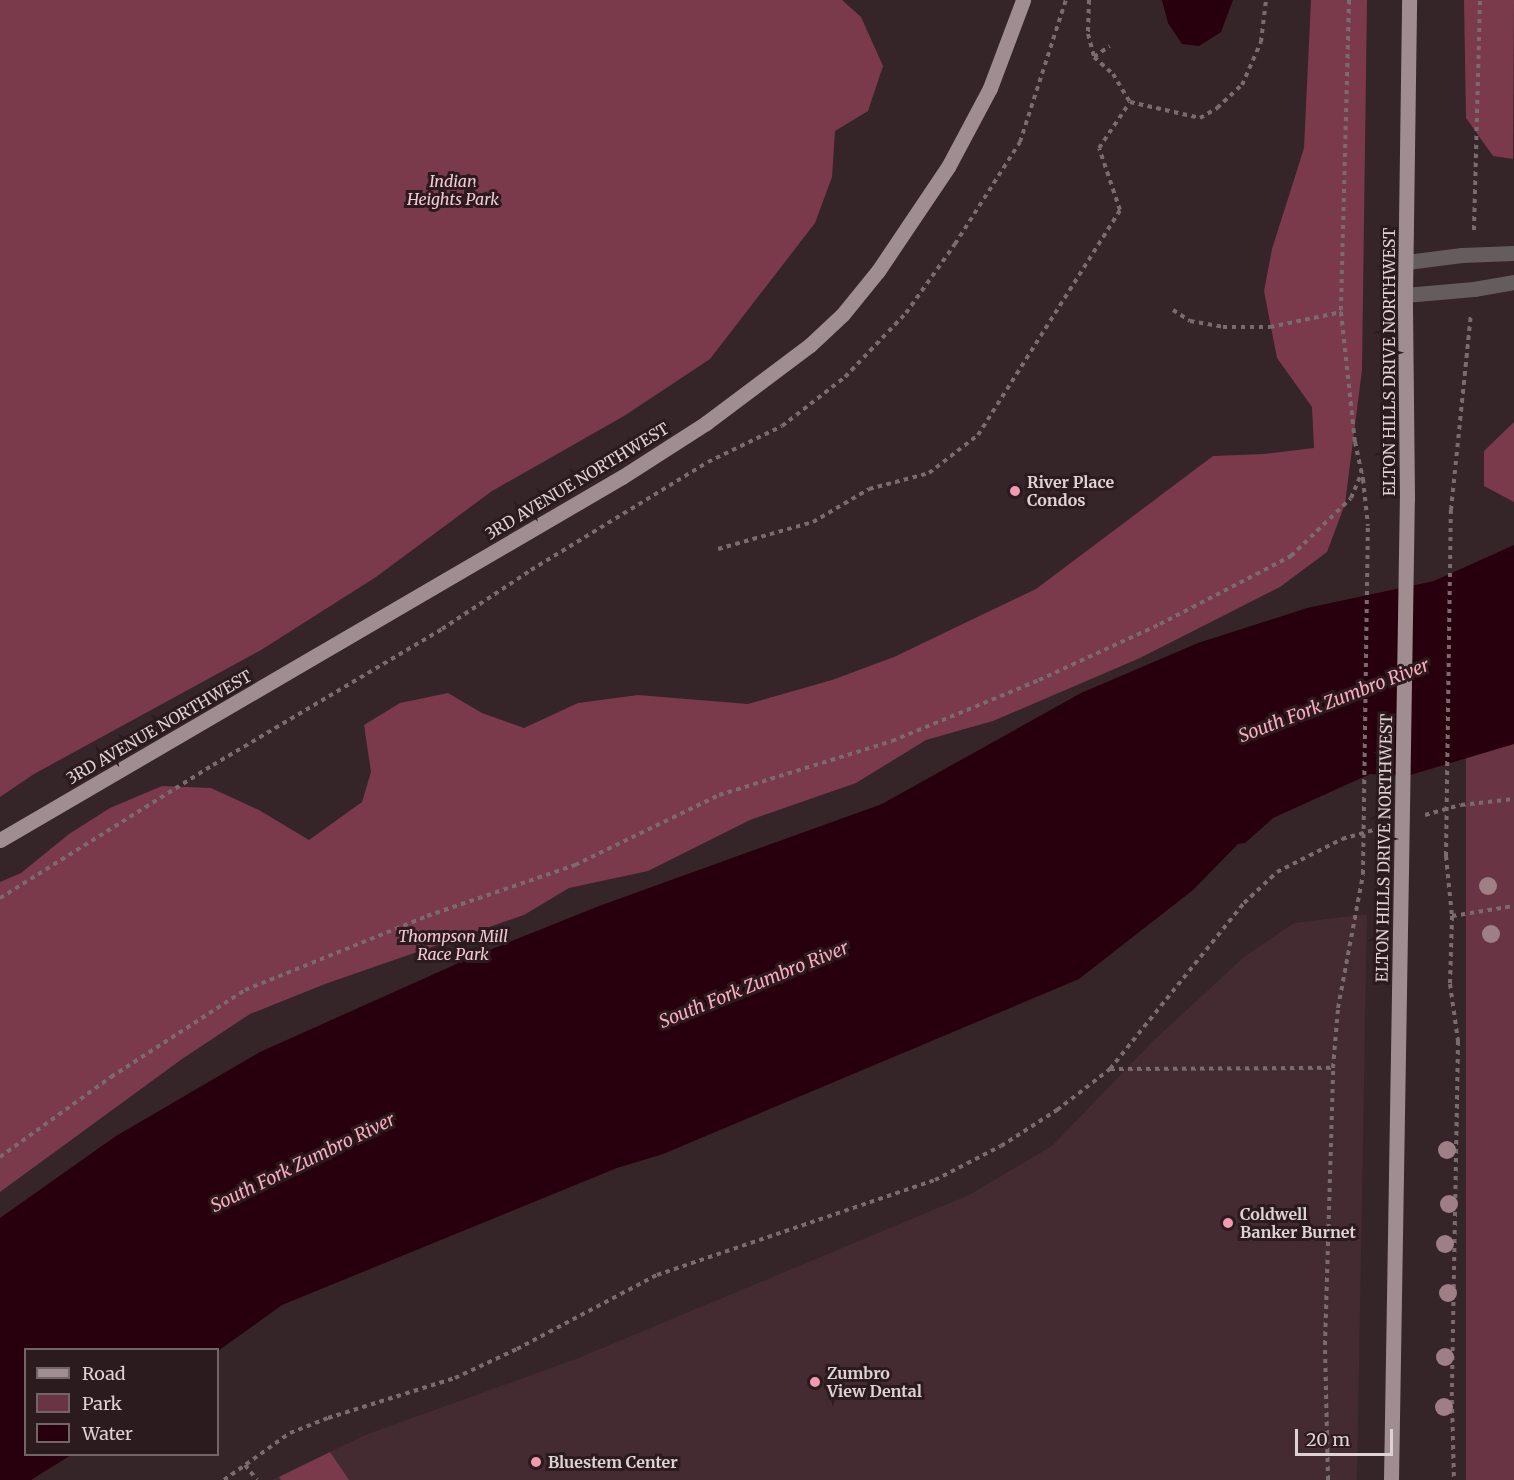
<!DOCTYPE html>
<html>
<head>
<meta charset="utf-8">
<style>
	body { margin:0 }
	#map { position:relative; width:1514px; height:1480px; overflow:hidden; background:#352428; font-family:Merriweather,serif }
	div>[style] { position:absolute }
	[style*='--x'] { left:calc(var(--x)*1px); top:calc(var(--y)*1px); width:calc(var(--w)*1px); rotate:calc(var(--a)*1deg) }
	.built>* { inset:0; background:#432b31 }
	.green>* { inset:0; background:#693443; transform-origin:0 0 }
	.forest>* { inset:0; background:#7b394c }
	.water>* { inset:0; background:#28000d }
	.path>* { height:4px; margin-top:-2px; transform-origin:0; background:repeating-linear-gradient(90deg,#7a6b6e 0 4.5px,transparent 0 9px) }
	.minor>* { height:15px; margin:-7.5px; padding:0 7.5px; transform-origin:7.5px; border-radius:7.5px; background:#655c5e }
	.major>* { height:15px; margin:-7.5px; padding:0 7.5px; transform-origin:7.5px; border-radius:7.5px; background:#a08d91 }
	.path-bridge>* { height:4px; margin-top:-2px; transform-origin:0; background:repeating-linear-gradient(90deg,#7a6b6e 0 4.5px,transparent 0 9px) }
	.major-bridge>* { height:15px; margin:-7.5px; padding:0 7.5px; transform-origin:7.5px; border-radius:7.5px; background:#a08d91 }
	.trees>* { width:18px; height:18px; margin:-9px; border-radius:50%; background:#9f7f86 }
	.dots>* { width:16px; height:16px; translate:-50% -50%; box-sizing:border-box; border:3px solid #2b1a1e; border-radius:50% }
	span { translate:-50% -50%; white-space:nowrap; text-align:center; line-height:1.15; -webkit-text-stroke:6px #2b1a1e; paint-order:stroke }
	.park-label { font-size:16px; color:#f5cad3; font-style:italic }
	.street-label { font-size:16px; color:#ded2d4 }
	.poi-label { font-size:16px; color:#ded2d4; font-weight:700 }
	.left { translate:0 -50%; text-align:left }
	.water-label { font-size:18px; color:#fdabc0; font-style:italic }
	.legend { position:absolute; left:24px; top:1348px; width:195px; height:108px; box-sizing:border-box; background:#2b1a1e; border:2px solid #736467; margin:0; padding:8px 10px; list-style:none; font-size:18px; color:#ded2d4 }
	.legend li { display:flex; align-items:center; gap:12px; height:30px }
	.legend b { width:30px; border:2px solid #736467 }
	.scale { position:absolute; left:1295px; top:1429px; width:98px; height:27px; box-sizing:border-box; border:3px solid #ded2d4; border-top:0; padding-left:8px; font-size:18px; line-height:21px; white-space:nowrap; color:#ded2d4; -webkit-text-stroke:4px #2b1a1e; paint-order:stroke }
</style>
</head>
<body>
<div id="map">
	<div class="built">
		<i style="clip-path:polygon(1367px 914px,1357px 1480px,272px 1480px,365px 1435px,576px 1359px,969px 1195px,1052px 1146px,1153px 1041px,1244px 957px,1294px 923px)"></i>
	</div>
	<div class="green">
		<i style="left:1514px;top:632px;width:848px;height:48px;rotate:90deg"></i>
	</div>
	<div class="forest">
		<i style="clip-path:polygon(0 0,842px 0,861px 17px,883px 66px,868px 111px,835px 131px,832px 177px,815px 223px,710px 359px,624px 416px,492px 491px,376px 577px,261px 650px,34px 774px,0 797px)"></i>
		<i style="clip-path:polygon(1311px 0,1367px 0,1362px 370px,1345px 504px,1327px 552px,1280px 587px,1140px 658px,993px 721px,926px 740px,856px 783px,750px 820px,648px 871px,569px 888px,524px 915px,325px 984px,250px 1014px,182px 1059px,0 1192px,0 882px,21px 873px,69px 834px,110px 808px,162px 786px,211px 788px,259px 810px,309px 840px,362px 802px,371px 772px,364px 725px,400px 703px,448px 693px,482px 713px,524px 728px,578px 703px,638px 695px,748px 704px,832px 680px,894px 657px,1036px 589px,1213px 456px,1264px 454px,1314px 448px,1312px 407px,1277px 358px,1264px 291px,1272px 249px,1304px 148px)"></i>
		<i style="clip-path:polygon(1464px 0,1514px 0,1513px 159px,1493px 156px,1466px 118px)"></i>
		<i style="clip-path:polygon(1514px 422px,1514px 502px,1484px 486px,1484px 451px)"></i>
		<i style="clip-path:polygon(330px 1452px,349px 1480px,281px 1480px,279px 1477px)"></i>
	</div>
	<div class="water">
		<i style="clip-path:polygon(1162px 0,1233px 0,1221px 32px,1199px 46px,1182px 44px,1168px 23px)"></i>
		<i style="clip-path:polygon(1514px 545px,1514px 744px,1407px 776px,1370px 774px,1273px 818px,1245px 843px,1238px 844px,1193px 890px,1079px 979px,663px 1154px,617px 1168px,282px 1305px,218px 1351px,26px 1350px,26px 1454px,71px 1455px,31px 1480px,0 1480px,0 1218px,116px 1136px,260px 1052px,472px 957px,599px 906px,882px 804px,1081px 693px,1198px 643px,1307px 608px,1434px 581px)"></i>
	</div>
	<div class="path">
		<i style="--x:1089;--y:0;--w:34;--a:92"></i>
		<i style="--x:1088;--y:34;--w:24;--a:75"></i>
		<i style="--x:1094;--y:57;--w:25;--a:42"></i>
		<i style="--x:1113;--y:74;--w:33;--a:59"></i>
		<i style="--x:1130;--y:102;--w:72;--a:12.9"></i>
		<i style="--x:1200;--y:118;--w:20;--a:-30"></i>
		<i style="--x:1217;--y:108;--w:34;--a:-43"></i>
		<i style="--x:1242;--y:85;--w:47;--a:-66.2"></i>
		<i style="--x:1261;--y:42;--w:42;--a:-83.2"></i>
		<i style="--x:1349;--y:0;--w:312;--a:91.5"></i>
		<i style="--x:1341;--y:312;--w:131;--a:83.9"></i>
		<i style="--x:1355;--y:442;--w:38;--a:78"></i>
		<i style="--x:1363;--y:479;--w:47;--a:83.9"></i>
		<i style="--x:1094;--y:57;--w:19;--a:-35"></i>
		<i style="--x:1474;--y:230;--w:230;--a:-88.5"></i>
		<i style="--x:1173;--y:310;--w:20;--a:33"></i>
		<i style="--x:1190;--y:321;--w:34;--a:10"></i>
		<i style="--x:1223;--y:327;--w:47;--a:0"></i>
		<i style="--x:1270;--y:327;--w:73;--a:-11.9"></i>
		<i style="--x:1451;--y:510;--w:198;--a:-84.2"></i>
		<i style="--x:718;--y:549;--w:99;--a:-15.9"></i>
		<i style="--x:813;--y:522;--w:65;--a:-30.5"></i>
		<i style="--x:869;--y:489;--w:62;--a:-14.9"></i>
		<i style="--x:929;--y:473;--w:62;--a:-37.8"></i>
		<i style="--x:978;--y:435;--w:266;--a:-57.7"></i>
		<i style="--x:1120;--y:210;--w:65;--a:-108.7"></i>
		<i style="--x:1099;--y:148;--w:55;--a:-56"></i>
		<i style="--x:1425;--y:815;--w:37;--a:-16"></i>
		<i style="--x:1461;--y:805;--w:53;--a:-6.5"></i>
		<i style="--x:1446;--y:856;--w:60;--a:84.3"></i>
		<i style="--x:1452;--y:916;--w:68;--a:91.7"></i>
		<i style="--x:1450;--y:984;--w:58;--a:82"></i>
		<i style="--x:1458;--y:1041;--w:359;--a:91"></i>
		<i style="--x:1452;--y:1400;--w:80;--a:88.6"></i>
		<i style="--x:0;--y:898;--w:251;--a:-32"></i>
		<i style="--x:213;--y:765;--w:266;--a:-30.7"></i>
		<i style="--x:442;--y:629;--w:107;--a:-33.5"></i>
		<i style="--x:531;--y:570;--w:207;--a:-31.4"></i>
		<i style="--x:708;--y:462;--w:82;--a:-25.9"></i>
		<i style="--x:782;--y:426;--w:80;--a:-37.9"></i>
		<i style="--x:845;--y:377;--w:88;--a:-46.4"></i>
		<i style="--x:906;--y:313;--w:85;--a:-54.6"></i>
		<i style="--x:955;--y:244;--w:121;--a:-57.5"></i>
		<i style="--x:1020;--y:142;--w:149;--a:-72.1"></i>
		<i style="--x:1452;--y:916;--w:63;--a:-9.2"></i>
		<i style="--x:1110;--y:1069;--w:223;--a:-0.3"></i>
		<i style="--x:0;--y:1157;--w:137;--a:-35.8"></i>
		<i style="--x:111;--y:1077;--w:160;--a:-33"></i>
		<i style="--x:245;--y:990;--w:196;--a:-22.1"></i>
		<i style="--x:427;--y:916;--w:157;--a:-19"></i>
		<i style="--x:575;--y:865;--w:160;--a:-25.9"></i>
		<i style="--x:719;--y:795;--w:181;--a:-17.3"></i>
		<i style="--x:892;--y:741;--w:159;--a:-22.5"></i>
		<i style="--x:1039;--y:680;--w:133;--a:-24.8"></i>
		<i style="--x:1160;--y:624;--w:148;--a:-27.4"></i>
		<i style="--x:1291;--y:556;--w:83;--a:-44"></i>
		<i style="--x:1351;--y:498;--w:28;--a:-67"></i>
		<i style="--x:245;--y:1465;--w:19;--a:51"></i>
		<i style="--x:224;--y:1480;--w:81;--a:-35.5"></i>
		<i style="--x:290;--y:1433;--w:41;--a:-21.5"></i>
		<i style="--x:328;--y:1418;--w:133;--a:-17.5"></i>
		<i style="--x:455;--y:1378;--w:68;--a:-25.1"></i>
		<i style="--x:517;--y:1349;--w:158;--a:-27.9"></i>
		<i style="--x:657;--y:1275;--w:294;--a:-18.9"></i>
		<i style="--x:935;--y:1180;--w:74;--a:-27.3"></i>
		<i style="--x:1001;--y:1146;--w:67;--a:-32.7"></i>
		<i style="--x:1057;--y:1110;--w:67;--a:-37.7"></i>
		<i style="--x:1110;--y:1069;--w:213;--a:-51.1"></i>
		<i style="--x:1244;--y:903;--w:45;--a:-43.2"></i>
		<i style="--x:1277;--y:872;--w:73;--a:-26.9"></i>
		<i style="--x:1342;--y:839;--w:37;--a:-16"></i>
		<i style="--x:1328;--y:1480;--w:135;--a:-91.3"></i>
		<i style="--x:1325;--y:1345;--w:277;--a:-88.3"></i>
		<i style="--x:1333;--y:1068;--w:60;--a:-85.2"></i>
		<i style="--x:1338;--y:1008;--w:136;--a:-79.4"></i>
	</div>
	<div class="minor">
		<i style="--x:1407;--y:262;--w:55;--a:-7.3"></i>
		<i style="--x:1462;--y:255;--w:52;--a:-2.2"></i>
		<i style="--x:1405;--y:295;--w:69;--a:-5"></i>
		<i style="--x:1474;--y:289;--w:41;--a:-9.9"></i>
	</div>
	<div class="major">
		<i style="--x:1407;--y:498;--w:203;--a:-90.6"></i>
		<i style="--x:1405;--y:295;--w:295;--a:-89.2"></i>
		<i style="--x:0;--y:840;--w:720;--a:-30.27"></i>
		<i style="--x:622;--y:477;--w:100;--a:-32.7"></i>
		<i style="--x:706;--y:423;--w:130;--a:-36.9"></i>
		<i style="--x:810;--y:345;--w:45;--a:-43.2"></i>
		<i style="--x:843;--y:314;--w:55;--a:-50.9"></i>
		<i style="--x:878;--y:271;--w:125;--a:-56.1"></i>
		<i style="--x:948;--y:167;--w:89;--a:-62"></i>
		<i style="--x:990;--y:88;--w:94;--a:-69.4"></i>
		<i style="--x:1391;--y:1480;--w:607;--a:-89.06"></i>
	</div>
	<div class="path-bridge">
		<i style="--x:1446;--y:856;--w:346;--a:-89.2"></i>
		<i style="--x:1363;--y:874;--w:348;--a:-89.2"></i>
	</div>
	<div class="major-bridge">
		<i style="--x:1401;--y:873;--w:375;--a:-89.1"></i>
	</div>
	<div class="trees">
		<i style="left:1488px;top:886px"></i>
		<i style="left:1491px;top:934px"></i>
		<i style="left:1447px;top:1150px"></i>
		<i style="left:1449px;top:1204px"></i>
		<i style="left:1445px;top:1244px"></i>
		<i style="left:1448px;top:1293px"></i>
		<i style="left:1445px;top:1357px"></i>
		<i style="left:1444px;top:1407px"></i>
	</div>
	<div class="dots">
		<i style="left:1015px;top:491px;background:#f29ab0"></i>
		<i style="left:1228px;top:1223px;background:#f29ab0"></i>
		<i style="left:815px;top:1382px;background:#f29ab0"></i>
		<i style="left:536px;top:1462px;background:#f29ab0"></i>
	</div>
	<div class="park-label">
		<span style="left:453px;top:190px">Indian<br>Heights Park</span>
		<span style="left:453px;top:945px">Thompson Mill<br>Race Park</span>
	</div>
	<div class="street-label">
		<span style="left:1389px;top:362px;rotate:-90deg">ELTON HILLS DRIVE NORTHWEST</span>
		<span style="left:577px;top:481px;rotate:-31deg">3RD AVENUE NORTHWEST</span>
		<span style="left:159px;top:727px;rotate:-30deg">3RD AVENUE NORTHWEST</span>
		<span style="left:1384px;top:848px;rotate:-89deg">ELTON HILLS DRIVE NORTHWEST</span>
	</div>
	<div class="poi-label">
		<span class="left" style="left:1027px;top:491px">River Place<br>Condos</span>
		<span class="left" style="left:1240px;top:1223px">Coldwell<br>Banker Burnet</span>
		<span class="left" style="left:827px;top:1382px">Zumbro<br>View Dental</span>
		<span class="left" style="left:548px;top:1462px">Bluestem Center</span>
	</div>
	<div class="water-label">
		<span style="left:1334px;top:701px;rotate:-21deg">South Fork Zumbro River</span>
		<span style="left:754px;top:985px;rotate:-22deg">South Fork Zumbro River</span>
		<span style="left:303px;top:1163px;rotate:-26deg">South Fork Zumbro River</span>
	</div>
	<ul class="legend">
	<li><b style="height:8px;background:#a08d91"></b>Road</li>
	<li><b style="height:16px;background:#693443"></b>Park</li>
	<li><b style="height:16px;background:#28000d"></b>Water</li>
	</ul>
	<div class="scale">20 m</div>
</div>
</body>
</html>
